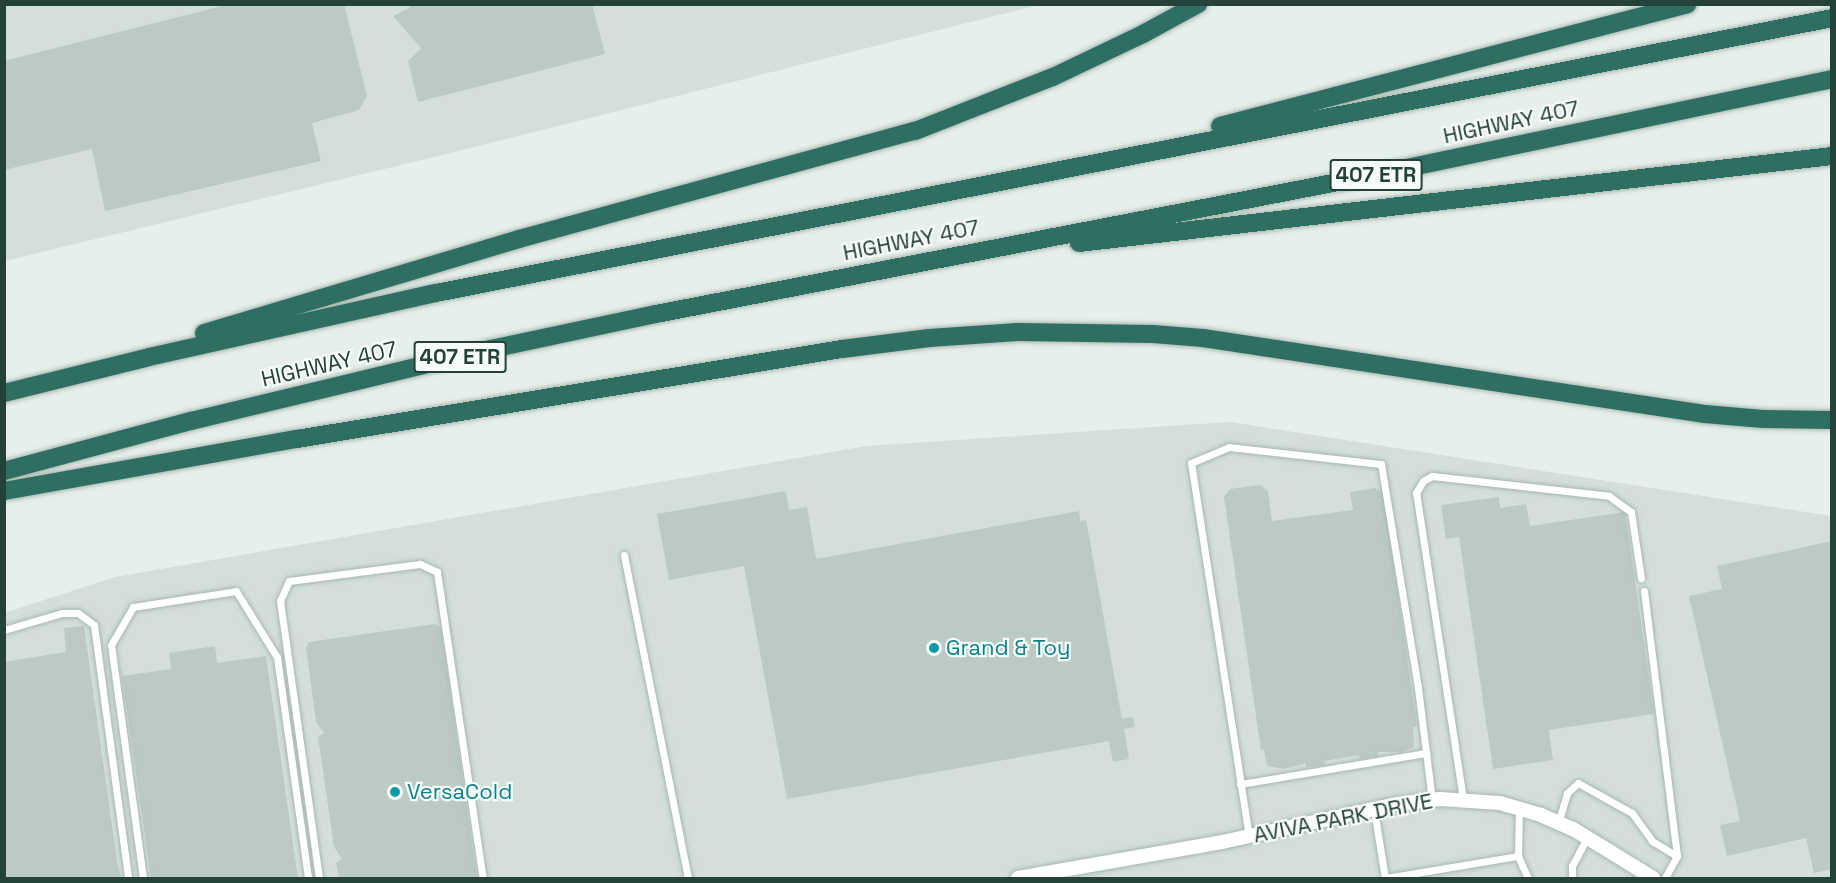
<!DOCTYPE html>
<html>
<head>
<meta charset="utf-8">
<style>
	body { margin:0 }
	#map { position:relative; width:1836px; height:883px; overflow:hidden; background:#e6efeb; font-family:"Space Grotesk",sans-serif }
	div>[style] { position:absolute }
	[style*='--x'] { left:calc(var(--x)*1px); top:calc(var(--y)*1px); width:calc(var(--w)*1px); rotate:calc(var(--a)*1deg) }
	.built>* { inset:0; background:#d4dfda }
	.building>* { inset:0; background:#bbcac4 }
	.roads { filter:drop-shadow(0 0 2px #a8b8b2) drop-shadow(0 0 2px #a8b8b2) }
	.lane>* { height:7px; margin:-3.5px; padding:0 3.5px; transform-origin:3.5px; border-radius:3.5px; background:#fff }
	.street>* { height:14px; margin:-7px; padding:0 7px; transform-origin:7px; border-radius:7px; background:#fff }
	.highway>* { height:18px; margin:-9px; padding:0 9px; transform-origin:9px; border-radius:9px; background:#2f6f62 }
	.dots>* { width:16px; height:16px; translate:-50% -50%; box-sizing:border-box; border:3px solid #f7fbf9; border-radius:50% }
	span { translate:-50% -50%; white-space:nowrap; text-align:center; line-height:1.15; -webkit-text-stroke:4.5px #f7fbf9; paint-order:stroke }
	.shield-label span { padding:2px 4px; background:#f7fbf9; border:2px solid; border-radius:4px; -webkit-text-stroke-width:0 }
	.shield-label { font-size:21px; color:#24423a; font-weight:700 }
	.street-label { font-size:22px; color:#24423a }
	.culture-label { font-size:22px; color:#0d838f }
	.left { translate:0 -50%; text-align:left }
	.frame { position:absolute; inset:0; border:6px solid #24423a; pointer-events:none }
</style>
</head>
<body>
<div id="map">
	<div class="built">
		<i style="clip-path:polygon(4px 5px,1039px 5px,442px 155px,5px 261px)"></i>
		<i style="clip-path:polygon(1230px 422px,1831px 516px,1831px 878px,5px 878px,4px 613px,115px 577px,866px 446px)"></i>
	</div>
	<div class="building">
		<i style="clip-path:polygon(230px 4px,344px 4px,367px 96px,359px 110px,312px 123px,321px 161px,105px 211px,92px 149px,4px 170px,4px 61px)"></i>
		<i style="clip-path:polygon(408px 4px,592px 4px,605px 54px,418px 102px,408px 61px,421px 48px,393px 16px,410px 8px)"></i>
		<i style="clip-path:polygon(1260px 485px,1268px 491px,1272px 521px,1353px 510px,1350px 492px,1375px 488px,1383px 493px,1417px 726px,1413px 727px,1414px 747px,1400px 752px,1378px 752px,1378px 756px,1360px 759px,1359px 755px,1324px 761px,1325px 765px,1306px 767px,1306px 763px,1284px 769px,1267px 766px,1264px 749px,1261px 750px,1224px 497px,1230px 489px)"></i>
		<i style="clip-path:polygon(786px 491px,789px 510px,807px 507px,816px 559px,1079px 511px,1080px 521px,1086px 520px,1122px 719px,1133px 717px,1135px 727px,1124px 729px,1129px 759px,1113px 762px,1109px 741px,787px 799px,744px 566px,669px 580px,657px 514px)"></i>
		<i style="clip-path:polygon(1499px 497px,1500px 508px,1526px 504px,1530px 526px,1625px 512px,1654px 714px,1549px 730px,1553px 760px,1493px 769px,1459px 537px,1446px 539px,1441px 505px)"></i>
		<i style="clip-path:polygon(1832px 541px,1832px 869px,1814px 873px,1806px 838px,1727px 856px,1720px 825px,1740px 821px,1689px 596px,1722px 589px,1717px 566px)"></i>
		<i style="clip-path:polygon(435px 624px,441px 628px,477px 878px,339px 878px,336px 863px,342px 859px,334px 847px,318px 737px,324px 733px,316px 722px,306px 648px,309px 642px)"></i>
		<i style="clip-path:polygon(84px 626px,118px 868px,122px 878px,4px 878px,4px 662px,66px 652px,64px 628px)"></i>
		<i style="clip-path:polygon(215px 646px,217px 663px,266px 656px,298px 878px,151px 878px,122px 676px,171px 669px,169px 653px)"></i>
	</div>
	<div class="roads">
		<div class="lane">
			<i style="--x:624;--y:555;--w:329;--a:78.8"></i>
			<i style="--x:1644;--y:591;--w:267;--a:82.9"></i>
			<i style="--x:1677;--y:856;--w:25;--a:119"></i>
			<i style="--x:4;--y:630;--w:60;--a:-16.3"></i>
			<i style="--x:62;--y:613;--w:16;--a:0"></i>
			<i style="--x:78;--y:613;--w:20;--a:37"></i>
			<i style="--x:94;--y:625;--w:255;--a:82.3"></i>
			<i style="--x:1240;--y:784;--w:189;--a:-9.5"></i>
			<i style="--x:1463;--y:799;--w:310;--a:-98.7"></i>
			<i style="--x:1416;--y:493;--w:14;--a:-60"></i>
			<i style="--x:1423;--y:481;--w:10;--a:-29"></i>
			<i style="--x:1432;--y:476;--w:178;--a:6.4"></i>
			<i style="--x:1609;--y:496;--w:27;--a:36"></i>
			<i style="--x:1631;--y:512;--w:67;--a:81.4"></i>
			<i style="--x:1374;--y:810;--w:69;--a:80.8"></i>
			<i style="--x:1558;--y:823;--w:31;--a:-73"></i>
			<i style="--x:1567;--y:793;--w:15;--a:-42"></i>
			<i style="--x:1578;--y:783;--w:62;--a:29.1"></i>
			<i style="--x:1632;--y:813;--w:34;--a:54"></i>
			<i style="--x:1652;--y:841;--w:29;--a:31"></i>
			<i style="--x:1249;--y:837;--w:378;--a:-98.8"></i>
			<i style="--x:1191;--y:463;--w:41;--a:-22.8"></i>
			<i style="--x:1229;--y:447;--w:153;--a:6.4"></i>
			<i style="--x:1381;--y:464;--w:227;--a:80.6"></i>
			<i style="--x:1418;--y:688;--w:113;--a:82.9"></i>
			<i style="--x:1518;--y:856;--w:24;--a:66"></i>
			<i style="--x:143;--y:878;--w:235;--a:-97.8"></i>
			<i style="--x:111;--y:645;--w:44;--a:-59.9"></i>
			<i style="--x:133;--y:607;--w:104;--a:-8.8"></i>
			<i style="--x:236;--y:591;--w:78;--a:58.2"></i>
			<i style="--x:277;--y:657;--w:223;--a:82"></i>
			<i style="--x:319;--y:878;--w:280;--a:-98"></i>
			<i style="--x:280;--y:601;--w:22;--a:-66"></i>
			<i style="--x:289;--y:581;--w:132;--a:-7.4"></i>
			<i style="--x:420;--y:564;--w:19;--a:25"></i>
			<i style="--x:437;--y:572;--w:309;--a:81.5"></i>
			<i style="--x:1386;--y:878;--w:134;--a:-9.5"></i>
			<i style="--x:1518;--y:856;--w:48;--a:-88.8"></i>
			<i style="--x:1572;--y:878;--w:12;--a:-90"></i>
			<i style="--x:1572;--y:866;--w:32;--a:-62"></i>
		</div>
		<div class="street">
			<i style="--x:1018;--y:878;--w:207;--a:-10"></i>
			<i style="--x:1222;--y:842;--w:180;--a:-12.2"></i>
			<i style="--x:1398;--y:804;--w:42;--a:-6.8"></i>
			<i style="--x:1440;--y:799;--w:60;--a:3.8"></i>
			<i style="--x:1500;--y:803;--w:43;--a:16.3"></i>
			<i style="--x:1541;--y:815;--w:35;--a:24"></i>
			<i style="--x:1573;--y:829;--w:94;--a:31.5"></i>
		</div>
		<div class="highway">
			<i style="--x:1220;--y:126;--w:483;--a:-14.6"></i>
			<i style="--x:1079;--y:243;--w:758;--a:-6.59"></i>
			<i style="--x:204;--y:333;--w:329;--a:-16.6"></i>
			<i style="--x:519;--y:239;--w:410;--a:-15.3"></i>
			<i style="--x:915;--y:131;--w:148;--a:-21.4"></i>
			<i style="--x:1053;--y:77;--w:100;--a:-25.5"></i>
			<i style="--x:1143;--y:34;--w:63;--a:-28.6"></i>
			<i style="--x:4;--y:393;--w:149;--a:-13.9"></i>
			<i style="--x:149;--y:357;--w:294;--a:-12.6"></i>
			<i style="--x:436;--y:293;--w:1423;--a:-11.14"></i>
			<i style="--x:4;--y:471;--w:194;--a:-15"></i>
			<i style="--x:191;--y:421;--w:309;--a:-13.5"></i>
			<i style="--x:491;--y:349;--w:169;--a:-12"></i>
			<i style="--x:656;--y:314;--w:711;--a:-10.95"></i>
			<i style="--x:1354;--y:179;--w:488;--a:-11.8"></i>
			<i style="--x:4;--y:491;--w:298;--a:-10.1"></i>
			<i style="--x:297;--y:439;--w:552;--a:-9.38"></i>
			<i style="--x:842;--y:349;--w:88;--a:-7.2"></i>
			<i style="--x:929;--y:338;--w:89;--a:-3.9"></i>
			<i style="--x:1018;--y:332;--w:135;--a:0.8"></i>
			<i style="--x:1153;--y:334;--w:50;--a:4.6"></i>
			<i style="--x:1203;--y:338;--w:508;--a:8.61"></i>
			<i style="--x:1705;--y:414;--w:58;--a:4.9"></i>
			<i style="--x:1763;--y:419;--w:69;--a:0.8"></i>
		</div>
	</div>
	<div class="dots">
		<i style="left:934px;top:648px;background:#0f9aa8"></i>
		<i style="left:395px;top:792px;background:#0f9aa8"></i>
	</div>
	<div class="shield-label">
		<span style="left:1376px;top:175px">407 ETR</span>
		<span style="left:460px;top:357px">407 ETR</span>
	</div>
	<div class="street-label">
		<span style="left:1511px;top:122px;rotate:-12deg">HIGHWAY 407</span>
		<span style="left:911px;top:240px;rotate:-11deg">HIGHWAY 407</span>
		<span style="left:329px;top:364px;rotate:-13deg">HIGHWAY 407</span>
		<span style="left:1343px;top:818px;rotate:-11deg">AVIVA PARK DRIVE</span>
	</div>
	<div class="culture-label">
		<span class="left" style="left:946px;top:648px">Grand &amp; Toy</span>
		<span class="left" style="left:407px;top:792px">VersaCold</span>
	</div>
	<div class="frame"></div>
</div>
</body>
</html>
